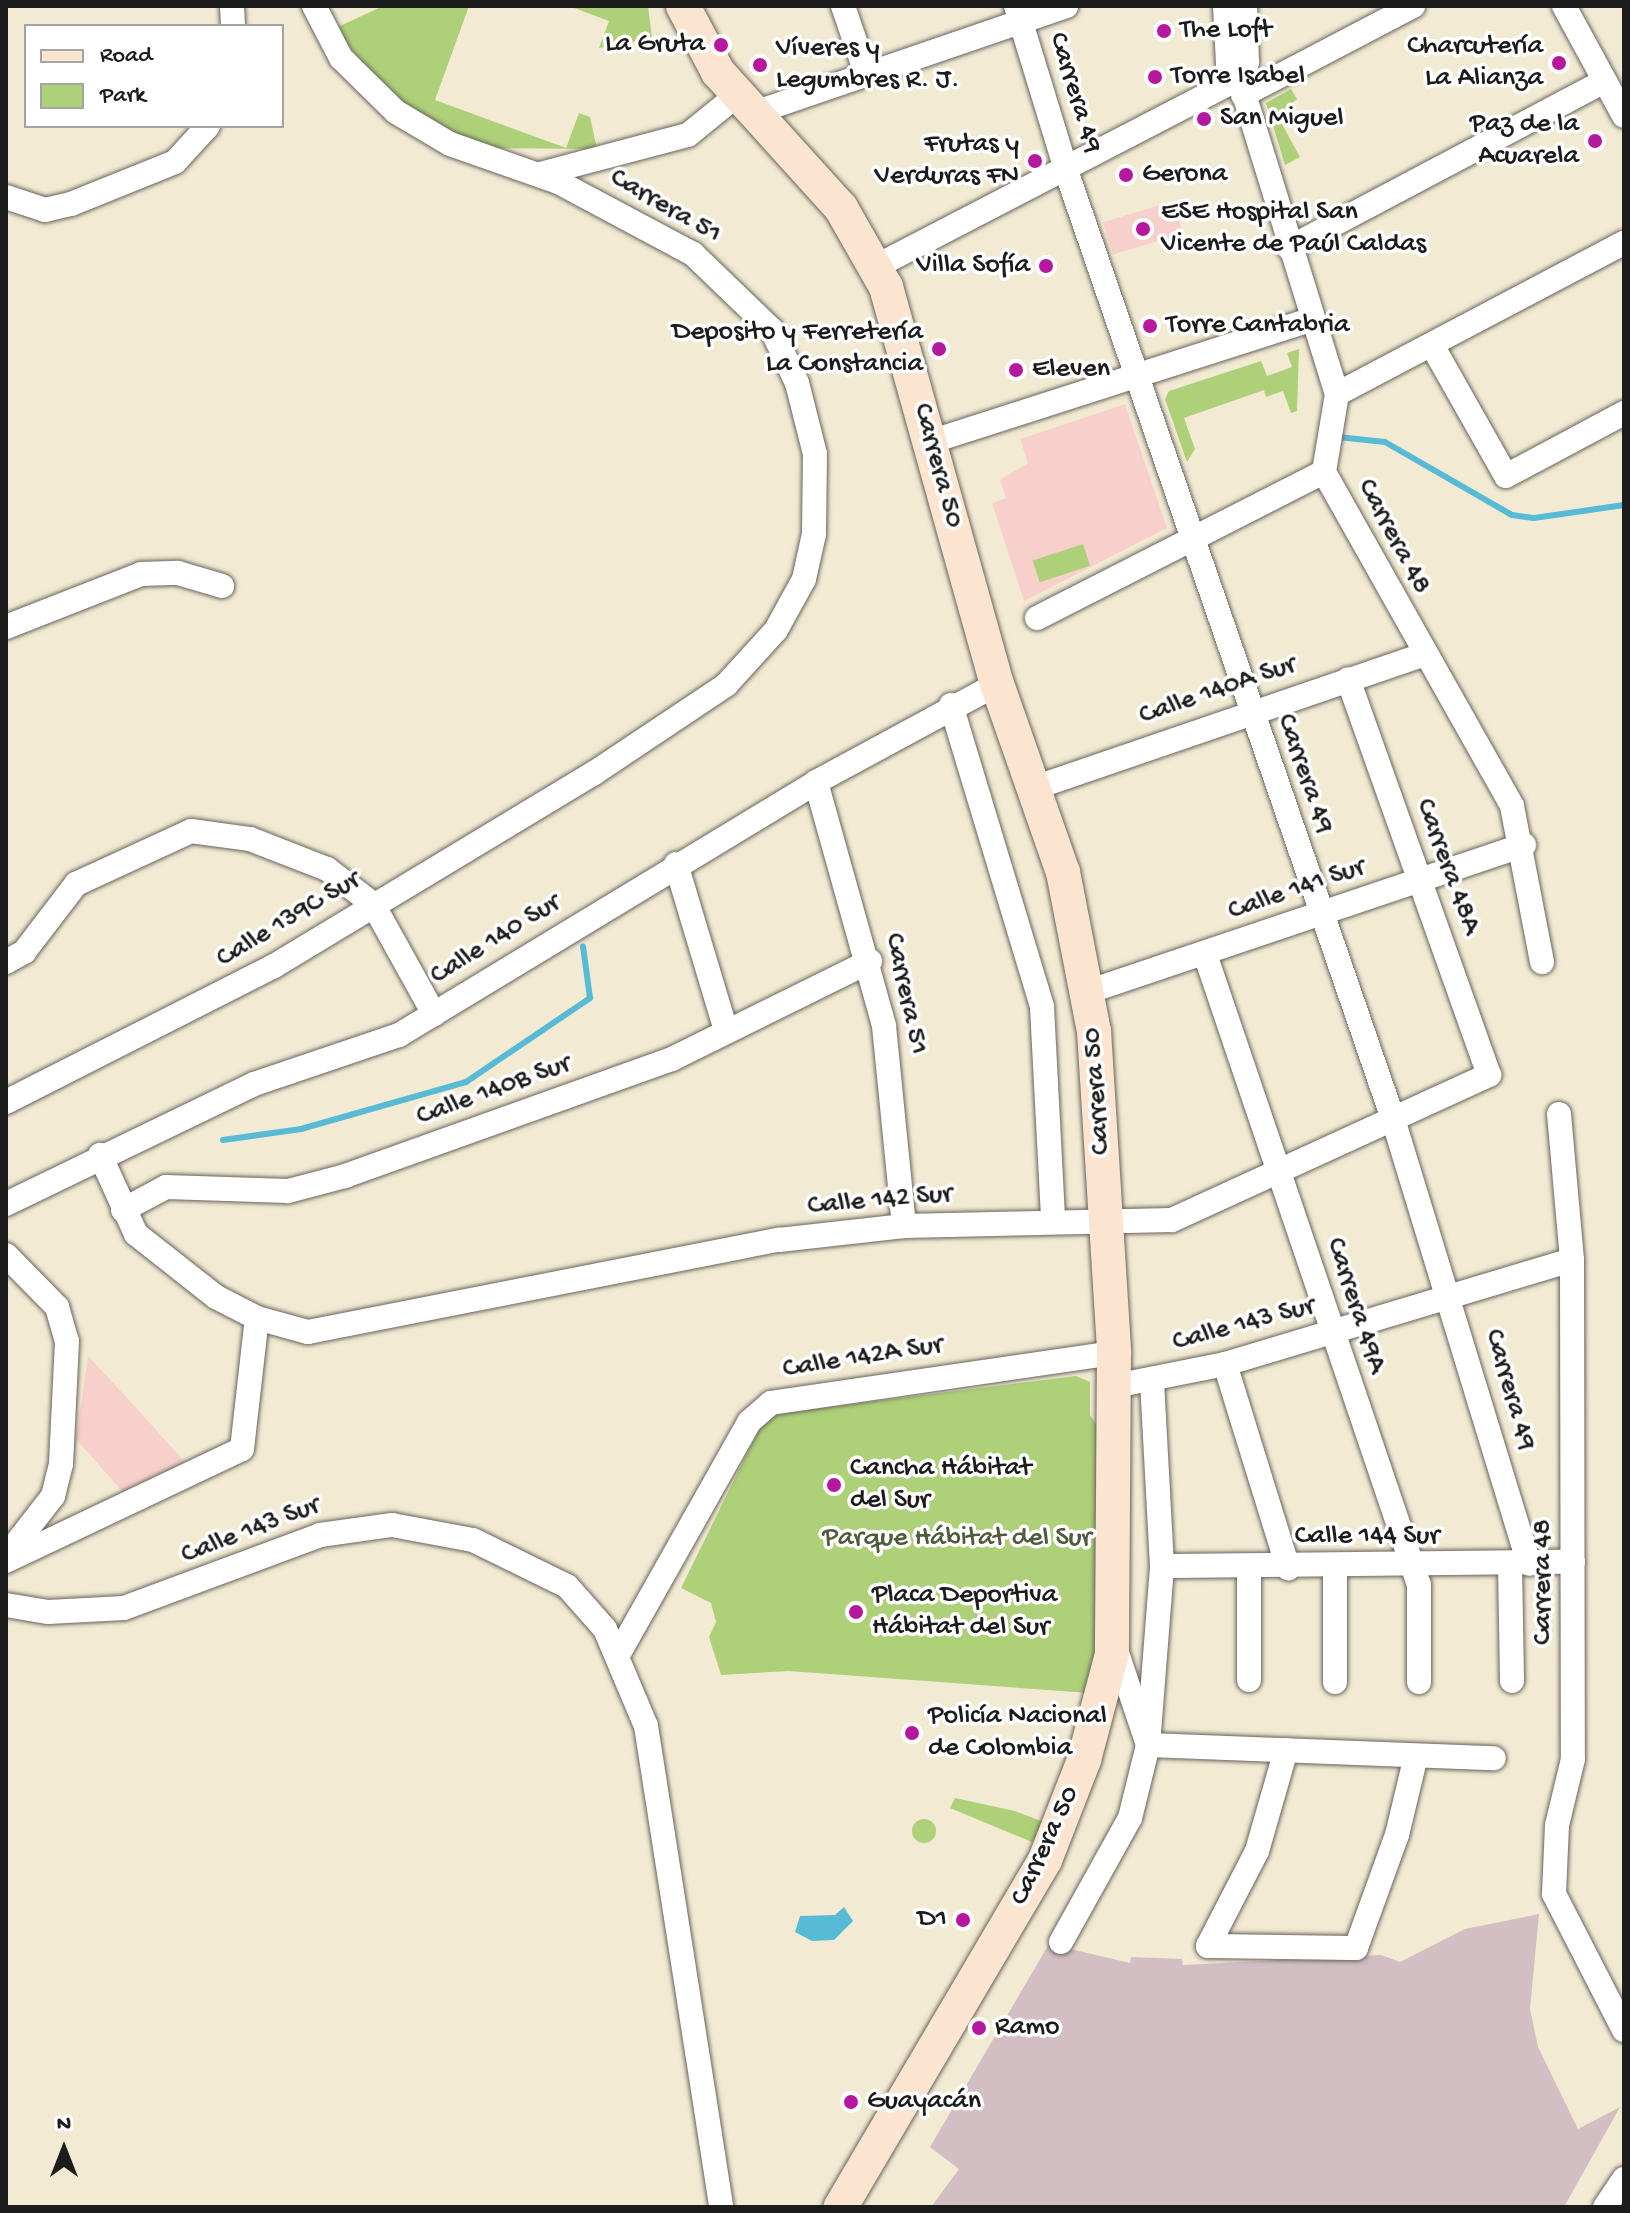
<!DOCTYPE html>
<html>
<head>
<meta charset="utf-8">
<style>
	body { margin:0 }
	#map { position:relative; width:1630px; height:2213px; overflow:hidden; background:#f3ead4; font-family:"Gochi Hand",sans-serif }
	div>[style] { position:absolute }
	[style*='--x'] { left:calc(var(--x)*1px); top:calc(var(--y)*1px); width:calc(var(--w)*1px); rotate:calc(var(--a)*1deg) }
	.built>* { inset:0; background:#f7d0cc; transform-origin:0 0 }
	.industrial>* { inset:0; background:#d2bec3 }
	.green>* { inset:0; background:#aed078; transform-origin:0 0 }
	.round { border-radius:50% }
	.water>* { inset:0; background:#58bbd6 }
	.stream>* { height:6px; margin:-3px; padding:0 3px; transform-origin:3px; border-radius:3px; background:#58bbd6 }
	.roads { filter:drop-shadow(0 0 2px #67645c) drop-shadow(0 0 2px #67645c) }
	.minor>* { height:24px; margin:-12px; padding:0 12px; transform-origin:12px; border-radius:12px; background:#fff }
	.secondary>* { height:34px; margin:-17px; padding:0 17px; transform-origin:17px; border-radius:17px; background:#fce5d0 }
	.dots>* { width:22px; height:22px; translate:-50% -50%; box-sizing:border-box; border:4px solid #fff; border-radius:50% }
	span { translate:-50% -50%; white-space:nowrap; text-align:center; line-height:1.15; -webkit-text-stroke:7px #fff; paint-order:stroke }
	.poi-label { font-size:28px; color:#1c1c1c }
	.left { translate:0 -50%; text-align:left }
	.right { translate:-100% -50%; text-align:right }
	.street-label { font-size:28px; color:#1c1c1c }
	.park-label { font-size:28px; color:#4f5b3c }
	.frame { position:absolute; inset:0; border:8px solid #1c1c1c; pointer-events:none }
	.legend { position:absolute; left:24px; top:24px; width:260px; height:104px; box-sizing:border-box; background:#fff; border:2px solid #a4a4a4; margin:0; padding:10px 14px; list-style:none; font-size:24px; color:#1c1c1c }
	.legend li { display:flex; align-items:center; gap:16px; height:40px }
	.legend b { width:40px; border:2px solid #a4a4a4 }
	.north { position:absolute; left:24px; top:2109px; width:80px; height:80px; -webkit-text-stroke:6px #fff; paint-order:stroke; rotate:0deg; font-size:22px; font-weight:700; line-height:32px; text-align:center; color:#1c1c1c }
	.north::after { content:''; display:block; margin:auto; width:28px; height:36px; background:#1c1c1c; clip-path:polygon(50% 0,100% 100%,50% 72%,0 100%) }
</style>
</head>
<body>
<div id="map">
	<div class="built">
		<i style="left:1173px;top:201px;width:34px;height:73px;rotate:73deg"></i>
		<i style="clip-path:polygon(1125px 404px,1167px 528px,1024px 601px,992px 503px,1006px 498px,1000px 480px,1028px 463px,1020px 439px)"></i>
		<i style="clip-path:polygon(88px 1356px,129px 1400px,185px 1462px,123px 1492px,76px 1439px)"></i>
	</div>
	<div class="industrial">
		<i style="clip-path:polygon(1539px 1914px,1530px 2009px,1538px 2047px,1578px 2129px,1620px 2107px,1564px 2207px,931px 2207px,959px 2169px,930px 2147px,1049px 1944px,1130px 1963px,1131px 1957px,1182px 1959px,1183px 1965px,1381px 1955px,1400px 1962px,1465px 1929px)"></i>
	</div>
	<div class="green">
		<i style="clip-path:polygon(383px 6px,469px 6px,435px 100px,566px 148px,579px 113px,590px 117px,597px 149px,487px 148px,395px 103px,340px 35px,340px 26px)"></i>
		<i style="clip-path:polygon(569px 6px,648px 6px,652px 38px,599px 48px,609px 21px)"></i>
		<i style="clip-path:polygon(1291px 89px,1297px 99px,1281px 113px,1282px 124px,1300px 157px,1285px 165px,1266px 103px)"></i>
		<i style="clip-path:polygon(1299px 349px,1297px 411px,1291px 413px,1283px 391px,1266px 397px,1264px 390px,1184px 418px,1195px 449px,1187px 462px,1165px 399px,1169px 391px,1261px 361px,1267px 376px,1292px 367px,1287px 353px)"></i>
		<i style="left:1083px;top:544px;width:23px;height:53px;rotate:72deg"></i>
		<i style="clip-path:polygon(1076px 1376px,1090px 1382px,1090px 1415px,1102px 1433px,1101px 1619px,1089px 1693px,789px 1671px,721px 1675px,709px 1637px,716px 1622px,711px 1603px,681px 1588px,766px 1415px)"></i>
		<i style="clip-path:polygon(955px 1798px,1015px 1811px,1044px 1822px,1032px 1842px,950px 1808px)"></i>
		<i class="round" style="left:912px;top:1819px;width:24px;height:24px"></i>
	</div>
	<div class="water">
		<i style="clip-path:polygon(844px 1907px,853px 1921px,834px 1940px,812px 1941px,795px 1932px,800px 1916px,835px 1915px)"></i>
	</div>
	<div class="stream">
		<i style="--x:1338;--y:437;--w:47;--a:6.1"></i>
		<i style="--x:1385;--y:442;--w:146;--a:29.9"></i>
		<i style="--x:1512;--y:515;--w:22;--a:8"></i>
		<i style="--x:1534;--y:518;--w:91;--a:-8.2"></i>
		<i style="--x:223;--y:1140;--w:79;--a:-8"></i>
		<i style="--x:301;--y:1129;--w:172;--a:-15.9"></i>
		<i style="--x:466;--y:1082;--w:150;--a:-34.1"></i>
		<i style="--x:590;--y:998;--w:52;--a:-97.7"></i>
	</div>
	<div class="roads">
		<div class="minor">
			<i style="--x:232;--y:6;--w:20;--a:87"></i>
			<i style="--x:843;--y:6;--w:71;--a:71.1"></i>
			<i style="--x:1016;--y:6;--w:181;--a:73"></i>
			<i style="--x:1069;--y:179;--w:994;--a:70.98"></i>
			<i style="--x:1393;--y:1119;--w:465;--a:73"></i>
			<i style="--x:1225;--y:6;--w:57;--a:87"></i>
			<i style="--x:1228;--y:63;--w:19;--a:54"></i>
			<i style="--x:1239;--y:78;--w:331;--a:72.8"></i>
			<i style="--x:1337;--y:394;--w:79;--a:99.5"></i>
			<i style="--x:1324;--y:472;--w:383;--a:60.6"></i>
			<i style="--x:1512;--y:806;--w:159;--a:79.1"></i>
			<i style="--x:1564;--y:6;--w:125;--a:61.4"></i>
			<i style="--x:1239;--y:78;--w:18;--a:-63"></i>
			<i style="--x:1247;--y:62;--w:56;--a:-92"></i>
			<i style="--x:1243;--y:95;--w:192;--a:-27.6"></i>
			<i style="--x:754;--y:113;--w:330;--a:-18.9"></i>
			<i style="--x:540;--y:174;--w:153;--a:-14.8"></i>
			<i style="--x:688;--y:135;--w:63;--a:-39.2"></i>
			<i style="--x:6;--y:197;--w:41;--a:18.4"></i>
			<i style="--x:45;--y:210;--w:27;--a:-13"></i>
			<i style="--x:71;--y:204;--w:112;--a:-22"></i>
			<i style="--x:175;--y:162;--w:49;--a:-47.5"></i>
			<i style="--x:1289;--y:248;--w:357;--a:-27.9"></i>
			<i style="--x:877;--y:266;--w:408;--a:-27.4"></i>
			<i style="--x:1433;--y:347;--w:148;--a:60.5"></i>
			<i style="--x:1506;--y:476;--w:134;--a:-28.1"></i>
			<i style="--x:1337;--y:394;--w:324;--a:-27.8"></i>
			<i style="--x:933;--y:441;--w:397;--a:-17.8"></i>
			<i style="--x:1037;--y:618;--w:322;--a:-27"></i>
			<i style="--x:6;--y:627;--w:145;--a:-21.4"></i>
			<i style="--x:141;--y:574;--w:37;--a:-2"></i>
			<i style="--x:178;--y:573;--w:46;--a:16.5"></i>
			<i style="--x:951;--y:705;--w:315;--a:73.2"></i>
			<i style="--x:1042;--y:1007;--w:213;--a:87"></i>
			<i style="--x:816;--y:782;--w:253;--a:74.4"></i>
			<i style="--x:884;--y:1026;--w:201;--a:84.3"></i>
			<i style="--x:1034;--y:788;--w:411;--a:-18.9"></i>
			<i style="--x:676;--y:864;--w:174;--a:73.3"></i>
			<i style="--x:1205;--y:954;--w:666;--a:71.27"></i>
			<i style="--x:1419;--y:1585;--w:97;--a:90"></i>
			<i style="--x:6;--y:962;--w:21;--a:-29"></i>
			<i style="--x:24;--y:952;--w:86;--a:-52.6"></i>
			<i style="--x:76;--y:884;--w:127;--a:-24.7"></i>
			<i style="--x:191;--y:831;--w:60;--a:7.7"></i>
			<i style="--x:250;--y:839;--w:83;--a:21.3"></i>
			<i style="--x:327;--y:869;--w:58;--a:37.3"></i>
			<i style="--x:373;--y:904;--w:126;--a:61"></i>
			<i style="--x:1090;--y:991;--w:458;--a:-18.6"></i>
			<i style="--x:6;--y:1102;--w:301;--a:-26.9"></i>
			<i style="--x:274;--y:966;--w:374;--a:-31.1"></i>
			<i style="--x:594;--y:773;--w:159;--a:-33.7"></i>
			<i style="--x:726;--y:685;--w:74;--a:-47.7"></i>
			<i style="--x:776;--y:630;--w:58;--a:-61.2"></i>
			<i style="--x:804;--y:579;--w:46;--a:-77.5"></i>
			<i style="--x:814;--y:534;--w:80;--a:-89.3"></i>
			<i style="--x:815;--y:454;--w:73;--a:-104.2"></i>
			<i style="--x:797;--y:383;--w:59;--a:-115.3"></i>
			<i style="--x:772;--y:330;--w:110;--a:-136.1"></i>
			<i style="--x:693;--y:254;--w:153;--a:-151.9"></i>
			<i style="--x:558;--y:182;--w:114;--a:-160.6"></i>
			<i style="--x:450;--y:144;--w:63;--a:-149.3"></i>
			<i style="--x:396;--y:112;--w:77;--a:-135.5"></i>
			<i style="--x:341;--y:58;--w:59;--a:-117.4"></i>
			<i style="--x:1559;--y:1114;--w:147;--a:84.9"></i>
			<i style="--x:1572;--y:1260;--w:499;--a:89.9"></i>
			<i style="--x:1573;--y:1759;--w:68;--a:103.6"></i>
			<i style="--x:1557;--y:1825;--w:69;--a:92.5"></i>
			<i style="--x:1554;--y:1894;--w:153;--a:62.8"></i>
			<i style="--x:6;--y:1204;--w:276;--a:-25.8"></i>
			<i style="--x:254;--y:1084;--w:153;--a:-18.7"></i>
			<i style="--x:399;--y:1035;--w:488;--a:-31.2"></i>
			<i style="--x:816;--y:782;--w:206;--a:-28.4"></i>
			<i style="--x:123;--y:1210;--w:49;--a:-28.1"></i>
			<i style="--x:166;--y:1187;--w:122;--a:1.9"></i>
			<i style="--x:288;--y:1191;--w:59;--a:-14.7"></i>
			<i style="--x:345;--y:1176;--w:347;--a:-19.7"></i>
			<i style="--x:672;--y:1059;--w:221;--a:-26.3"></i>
			<i style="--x:6;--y:1255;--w:73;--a:45.6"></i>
			<i style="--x:57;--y:1307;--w:35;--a:74"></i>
			<i style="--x:67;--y:1341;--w:123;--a:92.8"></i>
			<i style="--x:61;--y:1464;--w:33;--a:104"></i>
			<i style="--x:53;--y:1496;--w:73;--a:127.8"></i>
			<i style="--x:257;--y:1318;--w:53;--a:15.4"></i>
			<i style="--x:308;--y:1332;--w:480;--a:-11.1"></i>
			<i style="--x:779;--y:1240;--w:126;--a:-6.4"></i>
			<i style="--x:904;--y:1226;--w:268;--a:-1.3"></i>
			<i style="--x:1172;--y:1220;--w:349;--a:-24.6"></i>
			<i style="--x:1489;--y:1075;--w:420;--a:-109.6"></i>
			<i style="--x:1225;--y:1364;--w:214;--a:72.8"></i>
			<i style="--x:1115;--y:1386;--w:112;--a:-11.3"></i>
			<i style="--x:1225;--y:1364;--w:362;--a:-16.7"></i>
			<i style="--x:6;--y:1561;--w:261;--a:-25.4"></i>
			<i style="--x:242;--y:1449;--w:132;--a:-83.5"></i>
			<i style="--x:257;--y:1318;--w:46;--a:-152.9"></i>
			<i style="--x:216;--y:1297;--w:102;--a:-141.8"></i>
			<i style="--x:136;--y:1234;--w:87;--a:-114.5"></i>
			<i style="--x:1510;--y:1565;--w:116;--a:89"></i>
			<i style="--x:1162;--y:1566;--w:411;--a:-0.6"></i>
			<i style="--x:1249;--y:1567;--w:113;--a:90"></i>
			<i style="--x:1335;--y:1568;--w:114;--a:90"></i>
			<i style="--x:6;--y:1605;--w:43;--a:9.5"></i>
			<i style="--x:48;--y:1612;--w:76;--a:-3"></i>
			<i style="--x:124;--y:1608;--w:209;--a:-20.4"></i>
			<i style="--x:320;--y:1535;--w:73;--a:-7.9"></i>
			<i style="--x:392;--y:1525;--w:82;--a:10.5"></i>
			<i style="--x:473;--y:1540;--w:105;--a:26.1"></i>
			<i style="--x:567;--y:1586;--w:57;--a:48.5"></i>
			<i style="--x:605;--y:1629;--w:105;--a:67.1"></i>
			<i style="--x:646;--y:1726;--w:487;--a:81.1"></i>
			<i style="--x:1114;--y:1644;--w:107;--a:71.4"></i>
			<i style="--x:1148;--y:1745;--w:346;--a:2.2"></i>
			<i style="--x:619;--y:1653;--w:265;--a:-60.6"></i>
			<i style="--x:749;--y:1422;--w:29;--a:-41"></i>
			<i style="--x:771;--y:1403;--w:347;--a:-8.3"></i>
			<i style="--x:1286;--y:1750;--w:105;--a:106"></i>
			<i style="--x:1257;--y:1851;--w:107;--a:117.3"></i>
			<i style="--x:1208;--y:1946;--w:148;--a:0.8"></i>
			<i style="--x:1356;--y:1948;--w:120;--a:-70.1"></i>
			<i style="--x:1397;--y:1835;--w:81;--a:-76.5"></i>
			<i style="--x:1061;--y:1942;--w:142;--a:-60.9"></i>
			<i style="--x:1130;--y:1818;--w:75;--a:-76.1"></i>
			<i style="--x:1148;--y:1745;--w:180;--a:-85.5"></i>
			<i style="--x:1162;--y:1566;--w:185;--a:-93.1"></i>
			<i style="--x:1605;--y:2207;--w:34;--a:-56"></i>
		</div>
		<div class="secondary">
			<i style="--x:683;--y:6;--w:75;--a:62.1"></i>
			<i style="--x:718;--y:72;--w:183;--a:47.9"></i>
			<i style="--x:841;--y:208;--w:91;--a:60.3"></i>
			<i style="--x:886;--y:287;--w:412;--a:74.4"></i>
			<i style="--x:997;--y:684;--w:199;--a:70.7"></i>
			<i style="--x:1063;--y:872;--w:162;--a:79"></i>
			<i style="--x:1094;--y:1031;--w:323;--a:86.4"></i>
			<i style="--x:1114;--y:1353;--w:301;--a:90.4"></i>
			<i style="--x:1112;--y:1654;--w:110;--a:104.8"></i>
			<i style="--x:1084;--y:1760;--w:107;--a:111.3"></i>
			<i style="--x:1045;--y:1860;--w:403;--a:120.5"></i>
		</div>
	</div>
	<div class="dots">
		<i style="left:1164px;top:31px;background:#b5179e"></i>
		<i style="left:721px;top:45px;background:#b5179e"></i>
		<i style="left:1559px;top:63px;background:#b5179e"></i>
		<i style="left:760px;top:65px;background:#b5179e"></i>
		<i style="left:1155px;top:77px;background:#b5179e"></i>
		<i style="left:1204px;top:119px;background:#b5179e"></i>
		<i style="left:1595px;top:141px;background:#b5179e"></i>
		<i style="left:1035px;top:161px;background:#b5179e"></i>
		<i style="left:1126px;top:175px;background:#b5179e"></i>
		<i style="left:1143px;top:229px;background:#b5179e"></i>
		<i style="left:1046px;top:266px;background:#b5179e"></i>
		<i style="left:1150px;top:326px;background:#b5179e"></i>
		<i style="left:939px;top:349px;background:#b5179e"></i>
		<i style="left:1016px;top:370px;background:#b5179e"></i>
		<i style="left:834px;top:1485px;background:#b5179e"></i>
		<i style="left:856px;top:1612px;background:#b5179e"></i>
		<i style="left:912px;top:1733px;background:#b5179e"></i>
		<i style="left:963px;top:1920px;background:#b5179e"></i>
		<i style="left:979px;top:2028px;background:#b5179e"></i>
		<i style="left:851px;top:2102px;background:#b5179e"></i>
	</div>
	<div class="poi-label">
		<span class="left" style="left:1180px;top:31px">The Loft</span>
		<span class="right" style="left:705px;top:45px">La Gruta</span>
		<span class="right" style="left:1543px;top:63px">Charcutería<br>La Alianza</span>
		<span class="left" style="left:776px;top:65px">Víveres y<br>Legumbres R. J.</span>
		<span class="left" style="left:1171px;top:77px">Torre Isabel</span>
		<span class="left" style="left:1220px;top:119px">San Miguel</span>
		<span class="right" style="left:1579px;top:141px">Paz de la<br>Acuarela</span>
		<span class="right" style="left:1019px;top:161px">Frutas y<br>Verduras FN</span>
		<span class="left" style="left:1142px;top:175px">Gerona</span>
		<span class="left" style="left:1161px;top:229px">ESE Hospital San<br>Vicente de Paúl Caldas</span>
		<span class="right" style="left:1030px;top:266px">Villa Sofía</span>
		<span class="left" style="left:1166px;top:326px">Torre Cantabria</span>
		<span class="right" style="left:923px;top:349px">Deposito y Ferretería<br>La Constancia</span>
		<span class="left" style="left:1032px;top:370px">Eleven</span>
		<span class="left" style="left:850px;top:1485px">Cancha Hábitat<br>del Sur</span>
		<span class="left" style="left:872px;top:1612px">Placa Deportiva<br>Hábitat del Sur</span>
		<span class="left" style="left:928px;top:1733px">Policía Nacional<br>de Colombia</span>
		<span class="right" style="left:947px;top:1920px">D1</span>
		<span class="left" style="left:995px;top:2028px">Ramo</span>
		<span class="left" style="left:867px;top:2102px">Guayacán</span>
	</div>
	<div class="street-label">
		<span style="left:1074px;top:93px;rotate:73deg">Carrera 49</span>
		<span style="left:665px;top:207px;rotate:30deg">Carrera 51</span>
		<span style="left:937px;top:466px;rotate:75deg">Carrera 50</span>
		<span style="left:1393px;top:537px;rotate:62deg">Carrera 48</span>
		<span style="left:1218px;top:691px;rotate:-19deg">Calle 140A Sur</span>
		<span style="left:1304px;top:774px;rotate:71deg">Carrera 49</span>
		<span style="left:1447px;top:867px;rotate:70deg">Carrera 48A</span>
		<span style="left:1297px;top:890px;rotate:-19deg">Calle 141 Sur</span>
		<span style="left:289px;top:920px;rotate:-31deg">Calle 139C Sur</span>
		<span style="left:496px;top:940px;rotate:-32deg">Calle 140 Sur</span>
		<span style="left:905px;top:994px;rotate:78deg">Carrera 51</span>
		<span style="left:494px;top:1091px;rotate:-20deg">Calle 140B Sur</span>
		<span style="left:1098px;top:1091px;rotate:-94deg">Carrera 50</span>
		<span style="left:880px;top:1201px;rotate:-5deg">Calle 142 Sur</span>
		<span style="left:1355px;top:1306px;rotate:72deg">Carrera 49A</span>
		<span style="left:1244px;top:1325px;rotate:-15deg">Calle 143 Sur</span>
		<span style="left:863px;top:1358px;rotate:-9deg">Calle 142A Sur</span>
		<span style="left:1509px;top:1390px;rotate:74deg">Carrera 49</span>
		<span style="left:251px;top:1531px;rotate:-21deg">Calle 143 Sur</span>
		<span style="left:1367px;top:1537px">Calle 144 Sur</span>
		<span style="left:1544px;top:1582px;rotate:-90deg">Carrera 48</span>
		<span style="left:1046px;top:1846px;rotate:-65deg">Carrera 50</span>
	</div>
	<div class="park-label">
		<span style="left:957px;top:1539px">Parque Hábitat del Sur</span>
	</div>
	<div class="frame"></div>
	<ul class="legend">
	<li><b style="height:10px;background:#fce5d0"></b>Road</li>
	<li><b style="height:22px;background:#aed078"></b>Park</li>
	</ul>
	<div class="north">N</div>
</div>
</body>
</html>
